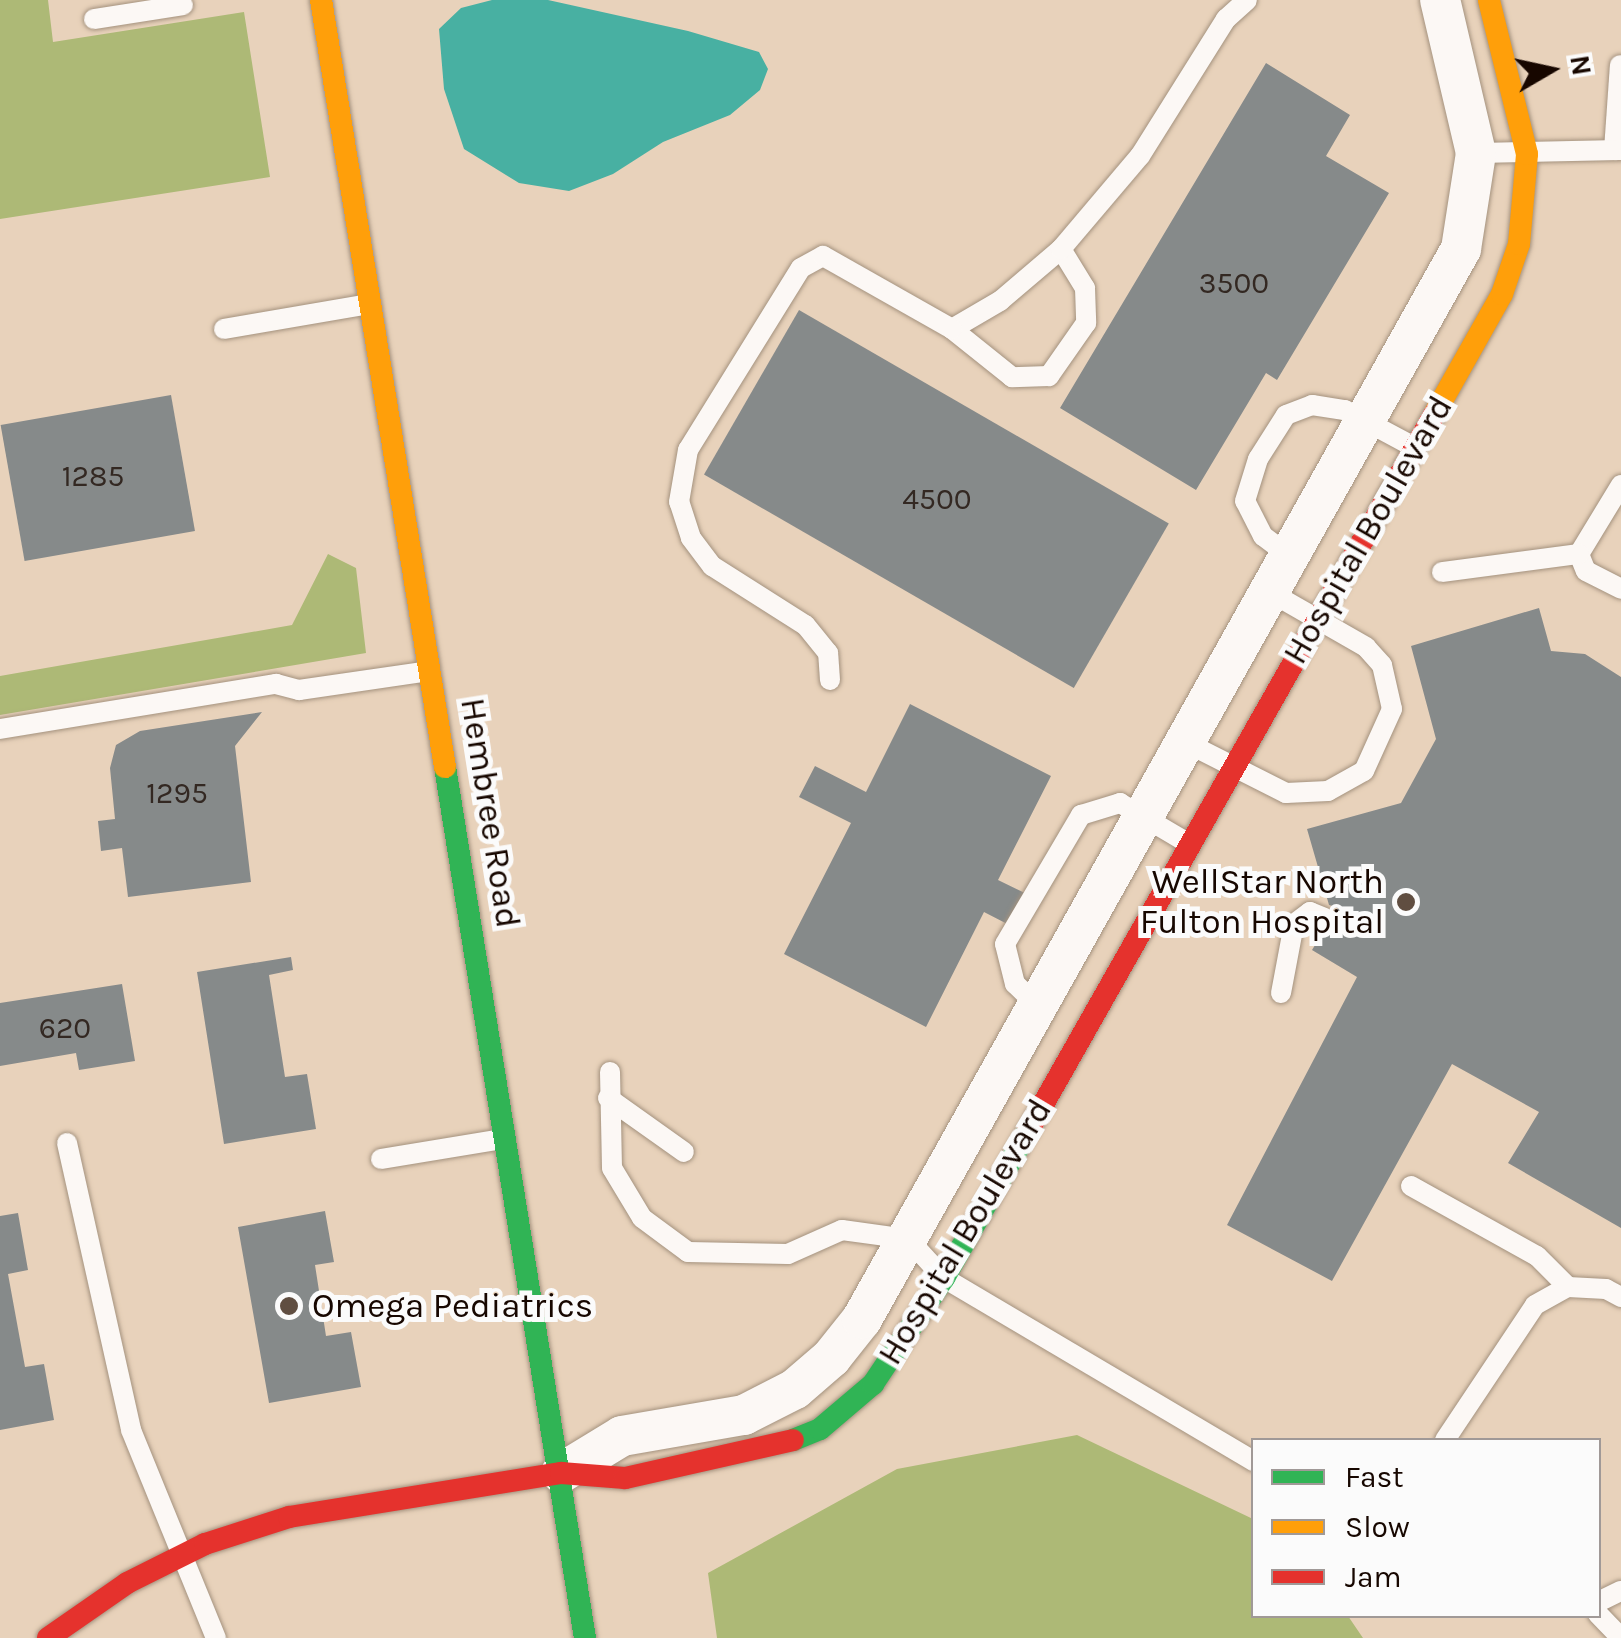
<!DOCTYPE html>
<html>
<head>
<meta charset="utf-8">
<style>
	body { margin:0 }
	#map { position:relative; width:1621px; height:1638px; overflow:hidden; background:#e8d2bb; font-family:Karla,sans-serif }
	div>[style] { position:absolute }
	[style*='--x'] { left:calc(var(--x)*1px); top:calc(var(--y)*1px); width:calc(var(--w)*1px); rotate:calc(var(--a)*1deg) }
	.forest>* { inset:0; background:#adb976 }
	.water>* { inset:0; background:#48b0a2 }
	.building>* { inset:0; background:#868a8a; transform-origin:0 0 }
	.roads { filter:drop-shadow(0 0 2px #a4927e) drop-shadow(0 0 2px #a4927e) }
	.lane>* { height:20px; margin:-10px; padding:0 10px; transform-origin:10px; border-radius:10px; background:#fcf8f5 }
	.street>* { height:40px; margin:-20px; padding:0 20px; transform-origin:20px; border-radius:20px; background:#fcf8f5 }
	.fast>* { height:22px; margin:-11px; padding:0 11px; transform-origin:11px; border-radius:11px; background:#30b455 }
	.slow>* { height:22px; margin:-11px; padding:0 11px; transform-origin:11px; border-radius:11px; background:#ff9f0a }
	.jam>* { height:22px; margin:-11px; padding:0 11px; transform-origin:11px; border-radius:11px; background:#e5322d }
	.dots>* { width:28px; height:28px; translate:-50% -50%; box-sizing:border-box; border:5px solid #fbfbfb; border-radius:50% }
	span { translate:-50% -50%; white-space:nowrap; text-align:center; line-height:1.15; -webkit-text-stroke:10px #fbfbfb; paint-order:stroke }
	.number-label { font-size:30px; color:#332822 }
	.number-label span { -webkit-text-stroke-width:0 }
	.street-label { font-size:35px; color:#170700 }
	.poi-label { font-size:35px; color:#170700 }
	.right { translate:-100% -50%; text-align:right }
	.left { translate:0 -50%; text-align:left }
	.legend { position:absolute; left:1251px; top:1438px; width:350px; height:180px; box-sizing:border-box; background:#fbfbfb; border:2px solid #a09997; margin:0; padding:12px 18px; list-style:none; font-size:30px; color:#170700 }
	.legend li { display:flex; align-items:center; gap:20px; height:50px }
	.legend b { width:50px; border:2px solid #a09997 }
	.north { position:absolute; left:1501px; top:20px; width:100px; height:100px; -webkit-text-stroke:8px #fbfbfb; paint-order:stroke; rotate:81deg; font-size:28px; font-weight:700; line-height:40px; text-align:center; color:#170700 }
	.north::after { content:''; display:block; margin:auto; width:35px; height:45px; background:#170700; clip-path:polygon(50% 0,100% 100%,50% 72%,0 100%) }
</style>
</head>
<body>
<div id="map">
	<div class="forest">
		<i style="clip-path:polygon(0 0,48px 0,53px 42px,244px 12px,270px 177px,0 219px)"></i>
		<i style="clip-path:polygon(328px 554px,356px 568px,366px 653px,0 715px,0 676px,292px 625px)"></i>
		<i style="clip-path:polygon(1077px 1435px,1253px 1519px,1254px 1616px,1348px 1616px,1363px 1638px,717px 1638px,708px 1573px,897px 1469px)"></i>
	</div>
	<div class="water">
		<i style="clip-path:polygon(492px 0,548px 0,688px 31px,759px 52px,768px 69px,760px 90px,730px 115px,663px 142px,613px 174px,569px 191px,519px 183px,464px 149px,444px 89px,439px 29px,461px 8px)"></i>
	</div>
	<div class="building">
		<i style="clip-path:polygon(1266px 63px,1350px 115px,1326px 156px,1389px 193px,1277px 380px,1266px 373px,1196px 490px,1060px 408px)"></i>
		<i style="left:799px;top:310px;width:427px;height:190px;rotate:30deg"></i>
		<i style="left:171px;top:395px;width:138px;height:173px;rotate:80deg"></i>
		<i style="clip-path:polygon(1539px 608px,1551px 651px,1585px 654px,1621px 677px,1621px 1228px,1508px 1163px,1539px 1112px,1452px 1064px,1332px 1281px,1227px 1225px,1357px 977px,1312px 950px,1338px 908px,1329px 905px,1307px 829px,1401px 803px,1436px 739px,1411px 646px)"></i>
		<i style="clip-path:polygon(910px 704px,1051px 776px,998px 880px,1037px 899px,1021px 931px,984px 912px,926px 1027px,784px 954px,851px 823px,799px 797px,815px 766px,866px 792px)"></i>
		<i style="clip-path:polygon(262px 712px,235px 746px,251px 882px,128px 897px,122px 848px,101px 851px,98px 821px,115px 819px,110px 768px,116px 745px,140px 731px)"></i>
		<i style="clip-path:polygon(291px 957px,293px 970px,269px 975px,285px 1077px,307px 1074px,316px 1129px,224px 1144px,197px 972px)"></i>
		<i style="clip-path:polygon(122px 984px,135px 1061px,79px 1070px,76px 1053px,0 1066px,0 1003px)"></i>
		<i style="clip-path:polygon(325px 1211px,334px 1262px,315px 1265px,326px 1336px,351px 1332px,361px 1387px,269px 1403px,238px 1227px)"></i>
		<i style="clip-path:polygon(18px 1213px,28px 1270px,8px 1274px,25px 1367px,44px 1364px,54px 1420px,0 1430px,0 1216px)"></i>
	</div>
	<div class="roads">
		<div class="lane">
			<i style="--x:94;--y:19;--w:90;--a:-8.9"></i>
			<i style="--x:1614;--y:150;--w:85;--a:-86"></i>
			<i style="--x:1476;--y:153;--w:145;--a:-1.2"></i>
			<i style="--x:1061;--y:249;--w:46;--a:58.4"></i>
			<i style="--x:1085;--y:288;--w:35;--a:88"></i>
			<i style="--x:1086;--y:323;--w:65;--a:124.9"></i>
			<i style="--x:1049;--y:376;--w:37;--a:178"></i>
			<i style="--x:1012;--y:377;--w:77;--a:-141.3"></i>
			<i style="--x:952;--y:329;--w:56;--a:-30.3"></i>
			<i style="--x:1000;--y:301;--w:80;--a:-40.4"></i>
			<i style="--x:1061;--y:249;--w:122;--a:-49.7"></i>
			<i style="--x:1140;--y:156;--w:162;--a:-57.9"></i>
			<i style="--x:1226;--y:19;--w:28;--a:-42"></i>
			<i style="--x:224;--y:329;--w:147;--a:-9.8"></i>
			<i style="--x:1621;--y:485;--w:81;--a:121.3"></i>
			<i style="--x:1579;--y:554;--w:18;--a:68"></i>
			<i style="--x:1586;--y:571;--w:39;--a:27"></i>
			<i style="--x:1291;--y:557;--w:35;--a:-143"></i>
			<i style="--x:1263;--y:536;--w:39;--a:-117"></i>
			<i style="--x:1245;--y:501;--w:44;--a:-72.8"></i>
			<i style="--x:1258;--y:459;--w:52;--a:-57.5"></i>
			<i style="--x:1286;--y:415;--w:28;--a:-21"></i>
			<i style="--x:1312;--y:405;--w:33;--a:9"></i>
			<i style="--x:1345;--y:410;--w:76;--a:28.2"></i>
			<i style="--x:1442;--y:572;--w:138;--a:-7.5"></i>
			<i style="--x:830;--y:680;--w:27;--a:-94"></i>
			<i style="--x:828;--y:653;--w:36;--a:-129"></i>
			<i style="--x:805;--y:625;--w:110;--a:-147.6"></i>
			<i style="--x:712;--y:566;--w:35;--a:-127"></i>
			<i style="--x:691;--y:538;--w:38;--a:-108"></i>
			<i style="--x:679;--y:502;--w:53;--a:-80.2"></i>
			<i style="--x:688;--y:450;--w:214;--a:-58.2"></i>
			<i style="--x:801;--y:268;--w:25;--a:-29"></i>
			<i style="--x:823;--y:256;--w:148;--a:29.5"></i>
			<i style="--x:0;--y:729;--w:280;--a:-9.3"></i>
			<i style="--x:276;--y:684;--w:24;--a:15"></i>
			<i style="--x:299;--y:690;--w:131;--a:-8.3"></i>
			<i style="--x:1185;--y:742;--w:113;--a:26.8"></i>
			<i style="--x:1286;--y:793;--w:42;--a:-2.7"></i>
			<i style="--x:1328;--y:791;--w:41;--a:-29.1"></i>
			<i style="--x:1364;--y:771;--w:68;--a:-65.7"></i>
			<i style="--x:1392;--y:709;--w:45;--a:-102.8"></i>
			<i style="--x:1382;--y:665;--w:24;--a:-132"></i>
			<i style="--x:1366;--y:647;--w:111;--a:-150.2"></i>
			<i style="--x:1281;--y:993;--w:70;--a:-79.3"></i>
			<i style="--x:1294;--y:924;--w:20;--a:-37"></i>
			<i style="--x:1310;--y:912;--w:16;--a:22"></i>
			<i style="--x:1038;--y:1006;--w:32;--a:-136"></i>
			<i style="--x:1015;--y:984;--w:41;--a:-104"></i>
			<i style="--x:1005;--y:944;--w:150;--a:-59.5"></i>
			<i style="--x:1081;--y:815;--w:41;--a:-17.1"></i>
			<i style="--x:1120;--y:803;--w:77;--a:30.6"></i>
			<i style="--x:610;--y:1072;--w:96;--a:88.8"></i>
			<i style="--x:612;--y:1168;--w:58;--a:59"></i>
			<i style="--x:642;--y:1218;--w:57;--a:36.5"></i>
			<i style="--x:688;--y:1252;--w:100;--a:1.1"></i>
			<i style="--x:788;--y:1254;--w:59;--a:-24"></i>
			<i style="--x:842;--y:1230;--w:67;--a:7.8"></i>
			<i style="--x:908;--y:1239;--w:53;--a:47.3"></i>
			<i style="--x:944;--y:1278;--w:360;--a:30.6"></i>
			<i style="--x:608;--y:1098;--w:93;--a:35.4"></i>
			<i style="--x:67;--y:1143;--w:294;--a:77.4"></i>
			<i style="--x:131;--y:1430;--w:225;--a:67.8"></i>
			<i style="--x:381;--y:1159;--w:123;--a:-9.4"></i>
			<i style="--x:1411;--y:1186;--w:144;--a:29.1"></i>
			<i style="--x:1537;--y:1256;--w:44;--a:45"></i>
			<i style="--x:1445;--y:1440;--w:162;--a:-56.3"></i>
			<i style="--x:1535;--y:1305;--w:38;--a:-29"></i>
			<i style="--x:1568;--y:1287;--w:38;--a:3"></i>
			<i style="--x:1606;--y:1289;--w:17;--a:28"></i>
			<i style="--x:1598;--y:1602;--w:25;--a:-26"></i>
			<i style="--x:1598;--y:1614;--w:33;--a:46"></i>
		</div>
		<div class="street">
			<i style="--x:561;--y:1473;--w:71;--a:-31.2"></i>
			<i style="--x:622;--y:1436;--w:124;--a:-9.8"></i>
			<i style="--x:744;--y:1415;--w:57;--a:-27"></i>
			<i style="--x:795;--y:1389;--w:48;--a:-40.7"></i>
			<i style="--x:831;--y:1358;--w:50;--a:-51.5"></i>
			<i style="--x:862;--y:1319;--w:1226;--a:-60.76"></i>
			<i style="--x:1461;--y:249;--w:97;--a:-81.1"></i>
			<i style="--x:1476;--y:153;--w:157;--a:-103.2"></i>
		</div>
		<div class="fast">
			<i style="--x:445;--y:767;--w:882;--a:80.87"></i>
			<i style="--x:793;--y:1440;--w:29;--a:-22"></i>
			<i style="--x:820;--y:1429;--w:70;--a:-40.3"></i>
			<i style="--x:873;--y:1384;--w:128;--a:-56.2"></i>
			<i style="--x:944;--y:1278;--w:169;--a:-60.3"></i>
		</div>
		<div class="slow">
			<i style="--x:321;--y:0;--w:777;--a:80.82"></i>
			<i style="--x:1435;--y:413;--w:137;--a:-60.6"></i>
			<i style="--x:1502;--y:294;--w:53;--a:-71.2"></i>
			<i style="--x:1519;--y:244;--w:90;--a:-84.9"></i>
			<i style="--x:1527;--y:154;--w:159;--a:-103.9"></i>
		</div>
		<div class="jam">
			<i style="--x:1028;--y:1131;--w:825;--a:-60.45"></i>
			<i style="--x:48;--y:1638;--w:96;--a:-34.8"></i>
			<i style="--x:127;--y:1583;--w:87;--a:-26.6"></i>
			<i style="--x:205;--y:1544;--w:88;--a:-17.8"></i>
			<i style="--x:289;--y:1517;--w:276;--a:-9.2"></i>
			<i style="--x:561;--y:1473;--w:64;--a:4.5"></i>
			<i style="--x:625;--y:1478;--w:172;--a:-12.7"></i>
		</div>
	</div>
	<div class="dots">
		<i style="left:1406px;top:902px;background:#604e41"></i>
		<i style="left:289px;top:1306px;background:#604e41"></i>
	</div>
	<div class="number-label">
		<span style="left:1234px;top:283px">3500</span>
		<span style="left:93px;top:476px">1285</span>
		<span style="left:937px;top:499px">4500</span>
		<span style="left:177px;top:793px">1295</span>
		<span style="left:65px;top:1028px">620</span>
	</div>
	<div class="street-label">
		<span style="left:1368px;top:530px;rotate:-60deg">Hospital Boulevard</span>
		<span style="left:490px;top:813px;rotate:81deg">Hembree Road</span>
		<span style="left:965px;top:1232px;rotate:-59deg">Hospital Boulevard</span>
	</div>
	<div class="poi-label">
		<span class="right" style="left:1384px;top:902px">WellStar North<br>Fulton Hospital</span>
		<span class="left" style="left:312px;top:1306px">Omega Pediatrics</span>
	</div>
	<ul class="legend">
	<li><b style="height:12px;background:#30b455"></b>Fast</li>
	<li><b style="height:12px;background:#ff9f0a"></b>Slow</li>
	<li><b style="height:12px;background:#e5322d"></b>Jam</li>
	</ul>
	<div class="north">N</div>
</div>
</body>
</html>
